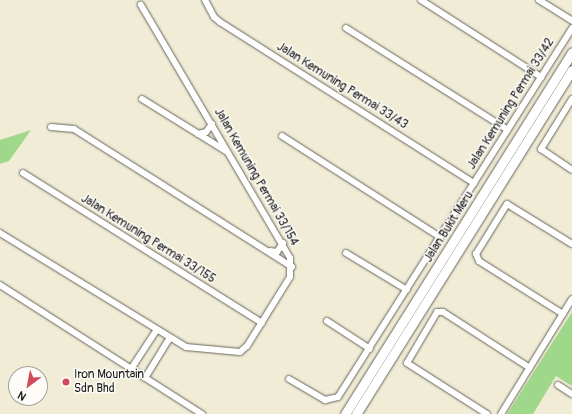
<!DOCTYPE html>
<html>
<head>
<meta charset="utf-8">
<style>
	body { margin:0 }
	#map { position:relative; width:572px; height:414px; overflow:hidden; background:#f1ecd6; font-family:Pangolin,sans-serif }
	div>[style] { position:absolute }
	[style*='--x'] { left:calc(var(--x)*1px); top:calc(var(--y)*1px); width:calc(var(--w)*1px); rotate:calc(var(--a)*1deg) }
	.green>* { inset:0; background:#9fd88b }
	.roads { filter:drop-shadow(0 0 1px #67655d) drop-shadow(0 0 1px #67655d) }
	.street>* { height:6px; margin:-3px; padding:0 3px; transform-origin:3px; border-radius:3px; background:#fff }
	.secondary>* { height:9px; margin:-4.5px; padding:0 4.5px; transform-origin:4.5px; border-radius:4.5px; background:#fff }
	.dots>* { width:11px; height:11px; translate:-50% -50%; box-sizing:border-box; border:2px solid #fdfcf7; border-radius:50% }
	span { translate:-50% -50%; white-space:nowrap; text-align:center; line-height:1.15; -webkit-text-stroke:3px #fdfcf7; paint-order:stroke }
	.street-label { font-size:12px; color:#1c1c1c }
	.poi-label { font-size:12px; color:#1c1c1c }
	.left { translate:0 -50%; text-align:left }
	.north { position:absolute; left:8px; top:366px; width:40px; height:40px; box-sizing:border-box; background:#fdfcf7; border:1px solid #a3a29f; border-radius:50%; rotate:212deg; font-size:11px; font-weight:700; line-height:16px; text-align:center; color:#1c1c1c }
	.north::after { content:''; display:block; margin:auto; width:14px; height:18px; background:#d1495b; clip-path:polygon(50% 0,100% 100%,50% 72%,0 100%) }
</style>
</head>
<body>
<div id="map">
	<div class="green">
		<i style="clip-path:polygon(31px 130px,9px 161px,0 164px,0 140px)"></i>
		<i style="clip-path:polygon(572px 312px,572px 386px,556px 376px,533px 414px,507px 414px)"></i>
	</div>
	<div class="roads">
		<div class="street">
			<i style="--x:205;--y:0;--w:19;--a:62"></i>
			<i style="--x:214;--y:17;--w:8;--a:40"></i>
			<i style="--x:220;--y:22;--w:301;--a:32.4"></i>
			<i style="--x:421;--y:0;--w:143;--a:32.7"></i>
			<i style="--x:539;--y:0;--w:39;--a:32"></i>
			<i style="--x:346;--y:28;--w:191;--a:32.2"></i>
			<i style="--x:142;--y:99;--w:99;--a:31.8"></i>
			<i style="--x:572;--y:99;--w:59;--a:121.8"></i>
			<i style="--x:541;--y:149;--w:37;--a:34"></i>
			<i style="--x:51;--y:127;--w:23;--a:5"></i>
			<i style="--x:74;--y:129;--w:258;--a:32.3"></i>
			<i style="--x:198;--y:134;--w:8;--a:-14"></i>
			<i style="--x:206;--y:132;--w:10;--a:-53"></i>
			<i style="--x:282;--y:136;--w:188;--a:32.6"></i>
			<i style="--x:23;--y:173;--w:282;--a:32.1"></i>
			<i style="--x:0;--y:233;--w:218;--a:31.5"></i>
			<i style="--x:186;--y:347;--w:54;--a:5.3"></i>
			<i style="--x:240;--y:352;--w:9;--a:-41"></i>
			<i style="--x:247;--y:346;--w:81;--a:-58.1"></i>
			<i style="--x:290;--y:277;--w:19;--a:-90"></i>
			<i style="--x:290;--y:258;--w:294;--a:-120.5"></i>
			<i style="--x:270;--y:251;--w:7;--a:8"></i>
			<i style="--x:277;--y:252;--w:11;--a:-56"></i>
			<i style="--x:346;--y:253;--w:71;--a:31.2"></i>
			<i style="--x:0;--y:285;--w:240;--a:32.6"></i>
			<i style="--x:563;--y:314;--w:99;--a:-147.8"></i>
			<i style="--x:479;--y:261;--w:8;--a:-113"></i>
			<i style="--x:476;--y:254;--w:59;--a:-58.2"></i>
			<i style="--x:507;--y:204;--w:76;--a:31.6"></i>
			<i style="--x:327;--y:321;--w:51;--a:33.1"></i>
			<i style="--x:131;--y:369;--w:45;--a:-56.7"></i>
			<i style="--x:145;--y:378;--w:46;--a:-58.4"></i>
			<i style="--x:289;--y:379;--w:42;--a:30.3"></i>
			<i style="--x:325;--y:400;--w:13;--a:-13"></i>
			<i style="--x:338;--y:397;--w:437;--a:-57.6"></i>
			<i style="--x:558;--y:385;--w:17;--a:33"></i>
			<i style="--x:487;--y:414;--w:95;--a:-147.5"></i>
			<i style="--x:407;--y:363;--w:59;--a:-59.5"></i>
			<i style="--x:437;--y:312;--w:6;--a:0"></i>
			<i style="--x:443;--y:312;--w:103;--a:32.8"></i>
			<i style="--x:501;--y:414;--w:135;--a:-58.3"></i>
		</div>
		<div class="secondary">
			<i style="--x:345;--y:414;--w:427;--a:-57.9"></i>
			<i style="--x:356;--y:414;--w:406;--a:-57.9"></i>
		</div>
	</div>
	<div class="dots">
		<i style="left:66px;top:382px;background:#d1495b"></i>
	</div>
	<div class="street-label">
		<span style="left:342px;top:86px;rotate:32deg">Jalan Kemuning Permai 33/43</span>
		<span style="left:511px;top:104px;rotate:-58deg">Jalan Kemuning Permai 33/42</span>
		<span style="left:256px;top:177px;rotate:60deg">Jalan Kemuning Permai 33/154</span>
		<span style="left:449px;top:227px;rotate:-58deg">Jalan Bukit Meru</span>
		<span style="left:148px;top:239px;rotate:32deg">Jalan Kemuning Permai 33/155</span>
	</div>
	<div class="poi-label">
		<span class="left" style="left:74px;top:382px">Iron Mountain<br>Sdn Bhd</span>
	</div>
	<div class="north">N</div>
</div>
</body>
</html>
